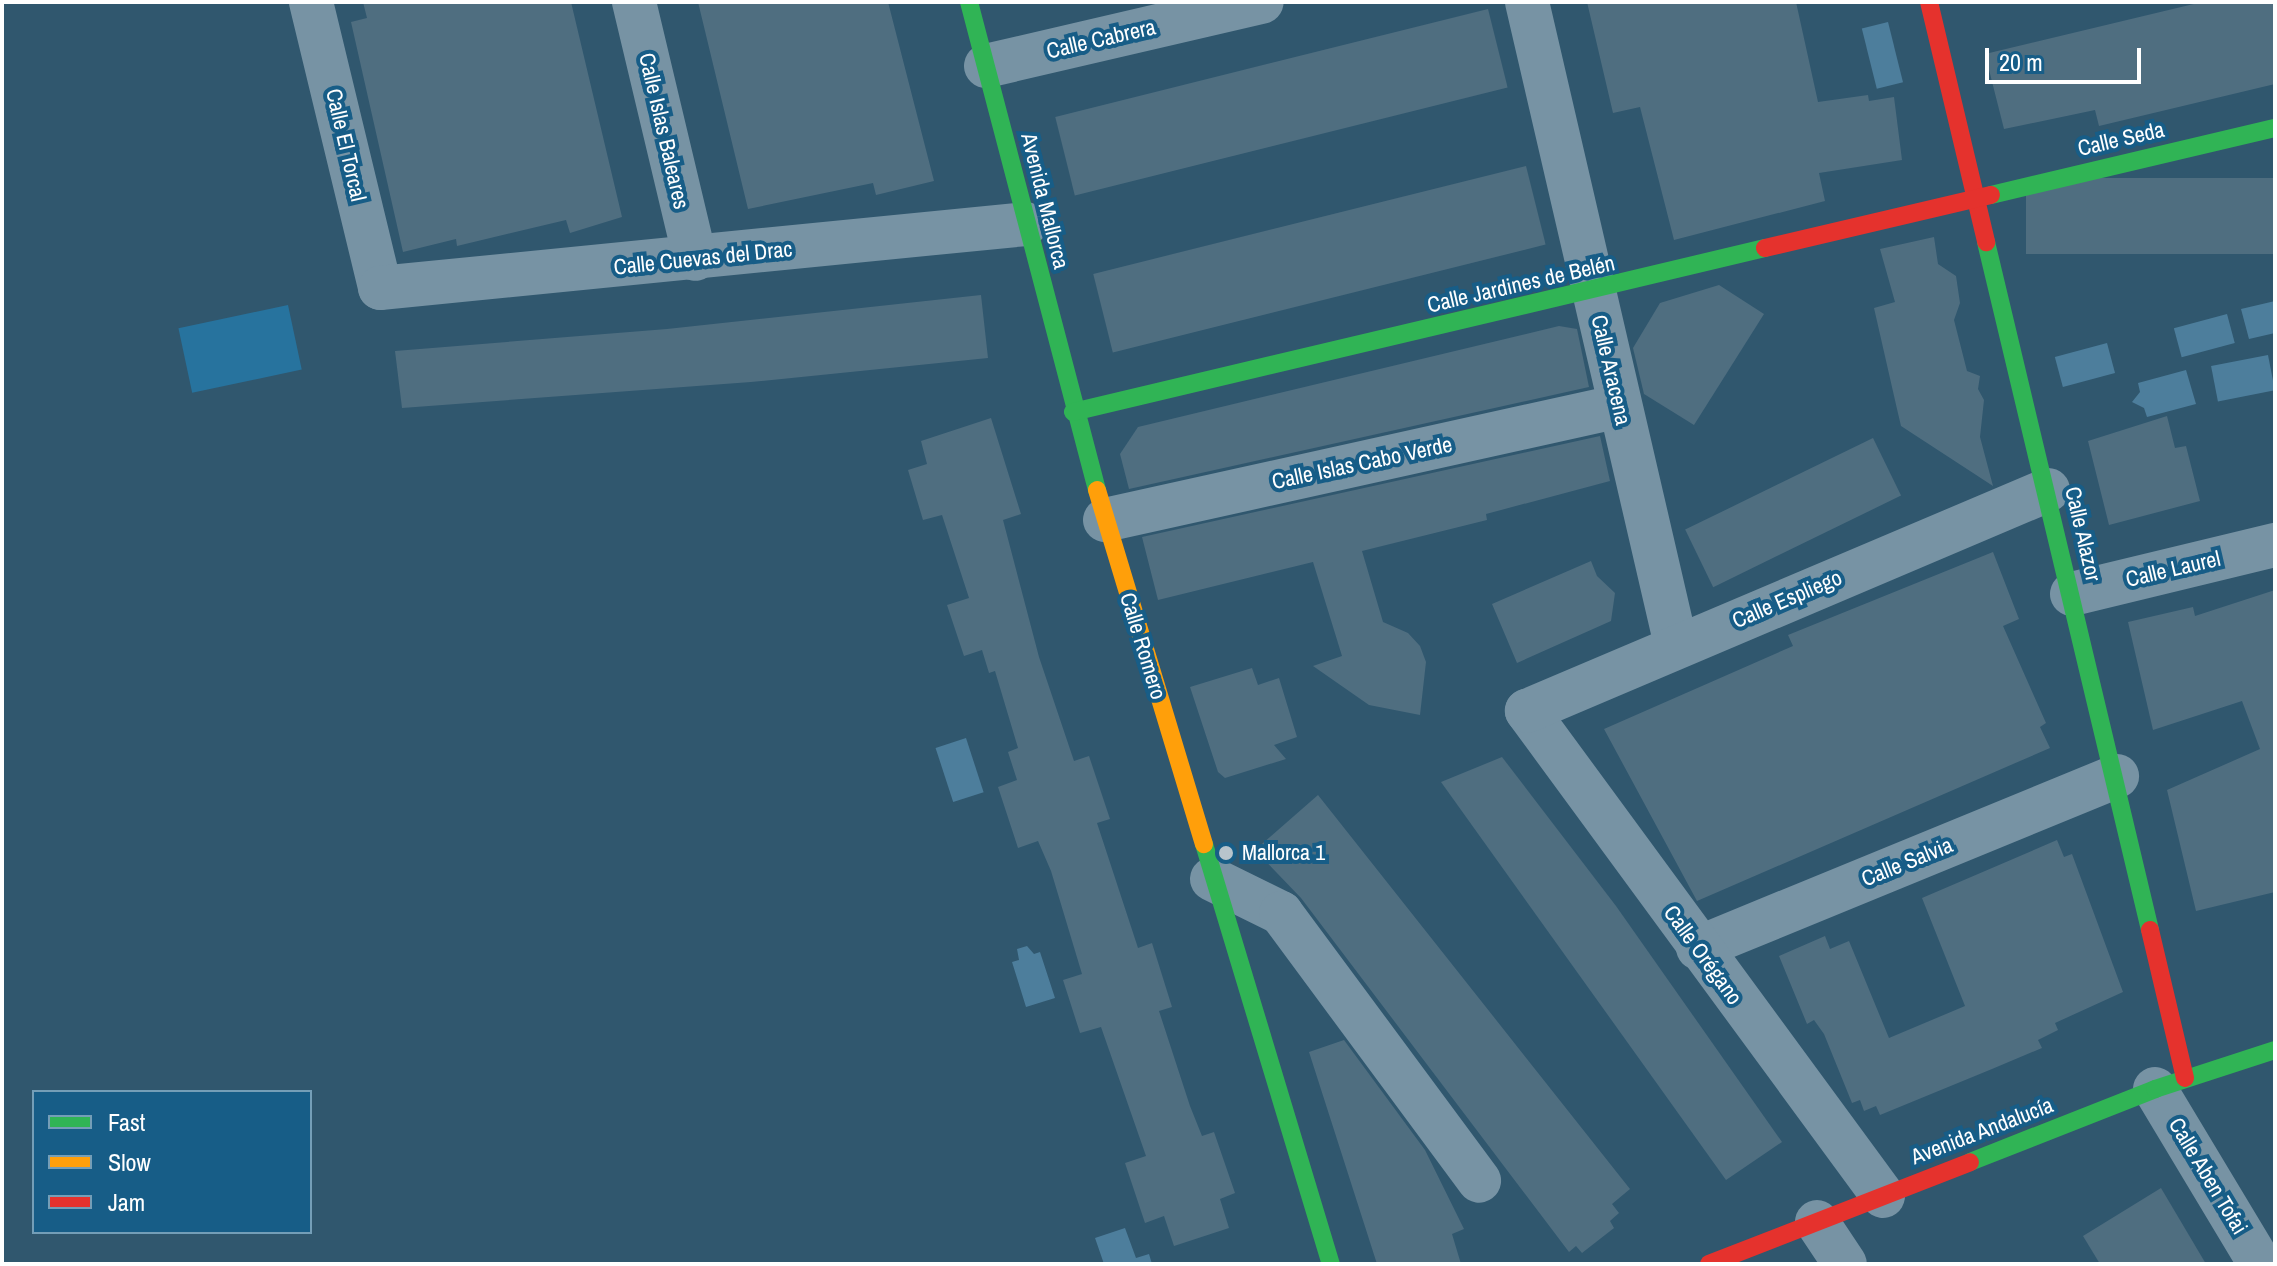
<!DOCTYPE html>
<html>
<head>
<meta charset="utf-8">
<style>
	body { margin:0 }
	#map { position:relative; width:2277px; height:1266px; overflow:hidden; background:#30576e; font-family:"Archivo Narrow",sans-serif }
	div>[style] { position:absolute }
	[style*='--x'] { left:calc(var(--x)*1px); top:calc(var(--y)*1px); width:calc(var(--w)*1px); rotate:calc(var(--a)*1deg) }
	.green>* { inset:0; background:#27739e; transform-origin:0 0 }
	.water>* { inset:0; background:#4d7e9c; transform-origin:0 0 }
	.building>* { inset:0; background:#4f6e80; transform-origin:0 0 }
	.street>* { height:44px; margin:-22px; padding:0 22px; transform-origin:22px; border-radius:22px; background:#7793a4 }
	.fast>* { height:18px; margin:-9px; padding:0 9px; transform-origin:9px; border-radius:9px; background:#30b455 }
	.slow>* { height:18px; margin:-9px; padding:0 9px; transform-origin:9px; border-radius:9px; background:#ff9f0a }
	.jam>* { height:18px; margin:-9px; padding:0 9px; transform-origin:9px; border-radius:9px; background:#e5322d }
	.dots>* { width:22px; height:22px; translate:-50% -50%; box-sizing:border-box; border:4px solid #175d87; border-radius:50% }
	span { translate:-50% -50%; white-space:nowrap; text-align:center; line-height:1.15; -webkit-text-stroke:8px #175d87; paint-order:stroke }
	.street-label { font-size:22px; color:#fff }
	.poi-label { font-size:22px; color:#fff }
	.left { translate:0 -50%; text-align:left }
	.frame { position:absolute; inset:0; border:4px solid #fff; pointer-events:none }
	.legend { position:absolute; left:32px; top:1090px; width:280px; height:144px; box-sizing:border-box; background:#175d87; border:2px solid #749eb7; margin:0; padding:10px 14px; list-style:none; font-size:24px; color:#fff }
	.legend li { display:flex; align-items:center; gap:16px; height:40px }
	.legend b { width:40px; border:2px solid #749eb7 }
	.scale { position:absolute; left:1985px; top:48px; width:156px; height:36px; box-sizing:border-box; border:4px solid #fff; border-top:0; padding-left:10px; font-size:24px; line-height:28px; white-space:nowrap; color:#fff; -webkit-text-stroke:6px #175d87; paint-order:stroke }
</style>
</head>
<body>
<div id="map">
	<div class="green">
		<i style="left:288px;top:305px;width:66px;height:112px;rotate:78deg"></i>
	</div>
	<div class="water">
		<i style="left:1888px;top:22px;width:62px;height:27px;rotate:76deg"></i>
		<i style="clip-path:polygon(2275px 301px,2275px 333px,2249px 339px,2241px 309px)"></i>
		<i style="left:2227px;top:314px;width:30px;height:55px;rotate:75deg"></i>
		<i style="left:2107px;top:343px;width:31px;height:54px;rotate:75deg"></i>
		<i style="left:2268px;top:355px;width:36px;height:58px;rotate:79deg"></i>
		<i style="clip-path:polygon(2186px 370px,2196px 404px,2147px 417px,2144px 408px,2132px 402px,2140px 392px,2138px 383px)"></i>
		<i style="left:966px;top:738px;width:57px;height:32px;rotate:72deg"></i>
		<i style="clip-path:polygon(1027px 946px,1034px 954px,1040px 952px,1055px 998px,1026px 1007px,1012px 962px,1019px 960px,1017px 949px)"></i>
		<i style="clip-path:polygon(1125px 1228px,1136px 1258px,1149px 1254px,1152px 1264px,1104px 1264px,1095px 1238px)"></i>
	</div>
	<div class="building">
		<i style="clip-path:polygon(363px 2px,571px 2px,622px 217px,570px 233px,566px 220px,457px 246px,456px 239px,403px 252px,351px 22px,367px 18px)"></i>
		<i style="clip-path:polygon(698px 2px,888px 2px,934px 181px,876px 195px,873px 183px,748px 209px)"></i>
		<i style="clip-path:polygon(1587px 2px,1796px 2px,1818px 102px,1868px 95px,1869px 101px,1894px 97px,1902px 160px,1819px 173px,1825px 201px,1674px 240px,1640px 107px,1613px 113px)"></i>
		<i style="clip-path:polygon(2202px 2px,2275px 2px,2275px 84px,2099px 126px,2095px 110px,2004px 129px,1985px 54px)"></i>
		<i style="left:1488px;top:9px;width:81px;height:446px;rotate:76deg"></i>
		<i style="left:1526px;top:166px;width:81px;height:446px;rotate:76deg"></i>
		<i style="left:2275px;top:178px;width:76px;height:249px;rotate:90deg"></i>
		<i style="clip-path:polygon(1934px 237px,1938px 264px,1956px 276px,1960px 303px,1954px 320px,1967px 371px,1980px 376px,1978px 389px,1984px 400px,1980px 437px,1993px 486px,1901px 426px,1897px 409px,1874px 308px,1895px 302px,1880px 249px)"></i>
		<i style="clip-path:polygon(1719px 285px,1764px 314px,1694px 425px,1644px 394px,1633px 348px,1660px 303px)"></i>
		<i style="clip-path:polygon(981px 295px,988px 358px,751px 382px,402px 408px,395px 351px,667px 329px)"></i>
		<i style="clip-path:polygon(1559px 326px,1577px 329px,1589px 387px,1129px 489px,1120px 454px,1138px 427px)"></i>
		<i style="clip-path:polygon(2167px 416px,2175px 448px,2186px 446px,2200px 501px,2109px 525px,2088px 441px)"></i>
		<i style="clip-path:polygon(991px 418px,1021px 514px,1003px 520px,1039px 657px,1074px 761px,1089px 756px,1110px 819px,1097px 823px,1138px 948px,1152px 943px,1172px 1007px,1159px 1011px,1190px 1106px,1202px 1136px,1214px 1132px,1235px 1193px,1220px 1199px,1229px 1228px,1174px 1246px,1164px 1216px,1145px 1223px,1125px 1163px,1146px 1156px,1101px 1027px,1080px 1033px,1063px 980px,1082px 974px,1051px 871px,1038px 841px,1018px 848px,998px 787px,1017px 780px,1008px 752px,1018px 748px,995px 671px,989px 673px,982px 650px,964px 656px,947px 605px,969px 598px,942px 515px,923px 520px,908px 470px,927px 464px,921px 441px)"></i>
		<i style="clip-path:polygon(1600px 436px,1610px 481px,1486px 514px,1487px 520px,1362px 551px,1383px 622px,1408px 633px,1420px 646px,1426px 662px,1420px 715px,1369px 705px,1313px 666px,1342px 656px,1313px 562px,1158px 600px,1142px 537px)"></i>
		<i style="left:1873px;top:438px;width:64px;height:209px;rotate:64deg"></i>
		<i style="clip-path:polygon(1993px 552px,2019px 619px,2003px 626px,2046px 723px,2040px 727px,2050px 748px,1697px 901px,1604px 729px,1793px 646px,1788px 635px)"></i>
		<i style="clip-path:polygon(1591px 561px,1597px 576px,1615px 593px,1611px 621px,1517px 663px,1492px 604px)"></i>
		<i style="clip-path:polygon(2275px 590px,2275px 892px,2196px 911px,2167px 790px,2260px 749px,2242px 701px,2153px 730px,2128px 622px,2193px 607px,2195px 616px)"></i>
		<i style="clip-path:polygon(1252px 668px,1258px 685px,1279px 678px,1297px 737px,1274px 745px,1286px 759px,1225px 778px,1218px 772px,1190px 687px)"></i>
		<i style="clip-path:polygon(1502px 757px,1616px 906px,1782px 1142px,1726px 1180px,1441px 782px)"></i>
		<i style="clip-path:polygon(1318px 795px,1630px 1189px,1612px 1204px,1619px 1213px,1610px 1221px,1614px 1228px,1582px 1253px,1576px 1246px,1569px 1252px,1301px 898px,1255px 850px)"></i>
		<i style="clip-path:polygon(2057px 840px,2064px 857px,2072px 854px,2123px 992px,2055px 1023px,2058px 1030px,2038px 1040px,2042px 1048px,1992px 1069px,1880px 1115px,1876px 1106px,1864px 1111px,1860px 1100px,1852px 1103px,1824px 1034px,1814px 1020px,1807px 1024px,1779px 956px,1825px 936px,1830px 949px,1849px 941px,1889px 1038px,1965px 1006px,1922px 898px)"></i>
		<i style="clip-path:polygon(1344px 1040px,1425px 1150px,1464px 1229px,1452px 1234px,1461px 1264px,1377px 1264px,1309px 1052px)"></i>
		<i style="clip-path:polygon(2161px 1188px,2206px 1264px,2100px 1264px,2083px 1236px)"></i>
	</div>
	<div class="street">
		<i style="--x:311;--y:2;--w:294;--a:76.4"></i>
		<i style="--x:380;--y:288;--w:649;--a:-5.66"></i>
		<i style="--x:634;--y:2;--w:264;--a:76.6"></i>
		<i style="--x:1527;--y:2;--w:660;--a:76.95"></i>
		<i style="--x:986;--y:66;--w:283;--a:-13.1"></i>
		<i style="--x:1105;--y:520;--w:527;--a:-12.48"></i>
		<i style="--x:2072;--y:594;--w:209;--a:-13.6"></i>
		<i style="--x:1212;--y:879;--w:77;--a:26.2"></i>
		<i style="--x:1281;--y:913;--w:333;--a:53.5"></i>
		<i style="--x:1698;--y:948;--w:453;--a:-22.3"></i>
		<i style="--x:2155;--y:1089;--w:204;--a:59"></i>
		<i style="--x:1883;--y:1196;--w:602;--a:-126.28"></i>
		<i style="--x:1527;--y:711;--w:566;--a:-22.99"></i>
		<i style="--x:1817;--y:1222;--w:50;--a:56.3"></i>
	</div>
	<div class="fast">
		<i style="--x:969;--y:2;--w:505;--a:75.3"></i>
		<i style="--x:1991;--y:195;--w:292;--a:-13.3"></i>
		<i style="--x:1986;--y:242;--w:707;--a:76.59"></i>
		<i style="--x:1073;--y:412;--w:711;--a:-13.33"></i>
		<i style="--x:1204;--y:844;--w:439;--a:73.2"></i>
		<i style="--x:1970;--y:1162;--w:199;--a:-21.5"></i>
		<i style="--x:2155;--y:1089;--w:126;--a:-18"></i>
	</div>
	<div class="slow">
		<i style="--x:1097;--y:490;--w:370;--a:73.2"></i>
	</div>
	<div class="jam">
		<i style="--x:1929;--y:2;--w:247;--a:76.6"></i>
		<i style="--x:1765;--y:248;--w:232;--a:-13.2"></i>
		<i style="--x:2150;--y:930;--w:152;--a:76.7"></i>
		<i style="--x:1709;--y:1264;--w:280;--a:-21.3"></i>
	</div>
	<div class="dots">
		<i style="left:1226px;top:853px;background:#b7c4cc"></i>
	</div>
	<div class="street-label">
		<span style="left:1101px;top:39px;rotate:-13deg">Calle Cabrera</span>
		<span style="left:664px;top:131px;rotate:77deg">Calle Islas Baleares</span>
		<span style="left:2121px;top:139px;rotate:-13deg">Calle Seda</span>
		<span style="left:346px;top:145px;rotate:77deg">Calle El Torcal</span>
		<span style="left:1045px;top:201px;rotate:76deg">Avenida Mallorca</span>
		<span style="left:703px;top:258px;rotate:-6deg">Calle Cuevas del Drac</span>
		<span style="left:1521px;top:284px;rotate:-13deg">Calle Jardines de Belén</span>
		<span style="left:1611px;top:370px;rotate:77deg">Calle Aracena</span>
		<span style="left:1362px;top:463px;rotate:-12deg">Calle Islas Cabo Verde</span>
		<span style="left:2083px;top:534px;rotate:77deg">Calle Alazor</span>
		<span style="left:2173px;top:569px;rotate:-13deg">Calle Laurel</span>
		<span style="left:1787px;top:599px;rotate:-23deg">Calle Espliego</span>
		<span style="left:1143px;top:646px;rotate:73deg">Calle Romero</span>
		<span style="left:1907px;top:862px;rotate:-22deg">Calle Salvia</span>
		<span style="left:1703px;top:955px;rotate:54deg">Calle Orégano</span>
		<span style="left:1982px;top:1131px;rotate:-21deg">Avenida Andalucía</span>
		<span style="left:2208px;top:1176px;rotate:59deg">Calle Aben Tofai</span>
	</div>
	<div class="poi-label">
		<span class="left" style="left:1242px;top:853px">Mallorca 1</span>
	</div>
	<div class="frame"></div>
	<ul class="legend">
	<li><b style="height:10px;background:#30b455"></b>Fast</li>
	<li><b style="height:10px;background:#ff9f0a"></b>Slow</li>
	<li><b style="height:10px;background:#e5322d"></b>Jam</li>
	</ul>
	<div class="scale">20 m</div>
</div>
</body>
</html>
